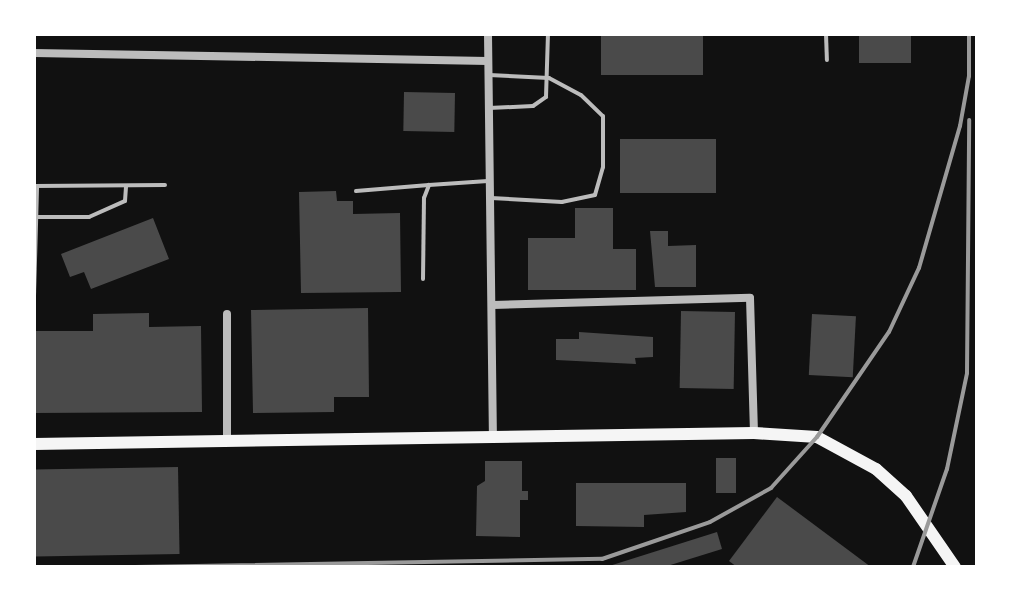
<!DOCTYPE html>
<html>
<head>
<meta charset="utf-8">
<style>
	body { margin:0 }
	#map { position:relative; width:1011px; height:601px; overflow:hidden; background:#111; font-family:Raleway,sans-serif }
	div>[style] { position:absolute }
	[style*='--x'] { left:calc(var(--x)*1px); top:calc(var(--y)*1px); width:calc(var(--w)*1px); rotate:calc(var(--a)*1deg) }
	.building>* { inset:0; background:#4a4a4a; transform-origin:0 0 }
	.service>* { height:4px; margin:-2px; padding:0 2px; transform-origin:2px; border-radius:2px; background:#bcbcbc }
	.minor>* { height:8px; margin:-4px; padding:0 4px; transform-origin:4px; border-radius:4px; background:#bcbcbc }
	.secondary>* { height:12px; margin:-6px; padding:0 6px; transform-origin:6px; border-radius:6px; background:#f5f5f5 }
	.rail>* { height:4px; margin:-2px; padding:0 2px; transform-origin:2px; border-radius:2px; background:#9a9a9a }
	span { translate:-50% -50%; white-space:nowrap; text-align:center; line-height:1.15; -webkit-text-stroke:8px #fff; paint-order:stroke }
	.frame { position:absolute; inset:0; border:36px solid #fff; pointer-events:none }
</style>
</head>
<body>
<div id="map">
	<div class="building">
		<i style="left:601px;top:34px;width:102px;height:41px"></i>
		<i style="left:859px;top:34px;width:52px;height:29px"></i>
		<i style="left:404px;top:92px;width:51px;height:39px;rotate:1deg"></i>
		<i style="left:620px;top:139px;width:96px;height:54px"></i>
		<i style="clip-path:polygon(336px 191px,337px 201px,353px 201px,353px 214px,400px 213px,401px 292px,301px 293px,299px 192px)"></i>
		<i style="clip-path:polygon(575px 208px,613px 208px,613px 249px,636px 249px,636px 290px,528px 290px,528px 238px,575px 238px)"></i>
		<i style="clip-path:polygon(153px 218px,169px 259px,91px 289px,84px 272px,70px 277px,61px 254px)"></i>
		<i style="clip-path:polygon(650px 231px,668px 231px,668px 246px,696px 245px,696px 287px,655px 287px)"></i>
		<i style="clip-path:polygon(368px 308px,369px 397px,334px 397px,334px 412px,253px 413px,251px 310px)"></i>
		<i style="left:681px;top:311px;width:54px;height:77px;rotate:1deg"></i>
		<i style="clip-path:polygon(149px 313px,149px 327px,201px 326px,202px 412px,34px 413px,34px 331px,93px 331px,93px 314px)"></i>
		<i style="left:812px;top:314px;width:44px;height:61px;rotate:3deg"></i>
		<i style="clip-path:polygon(579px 332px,653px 337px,653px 357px,635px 358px,636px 364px,556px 360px,556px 339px,579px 339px)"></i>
		<i style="left:716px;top:458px;width:20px;height:35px"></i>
		<i style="clip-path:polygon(485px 461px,522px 461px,522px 491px,528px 491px,528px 500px,520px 500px,520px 537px,476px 536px,477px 486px,485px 481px)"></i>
		<i style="left:178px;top:467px;width:87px;height:144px;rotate:89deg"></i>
		<i style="clip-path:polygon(576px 483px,686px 483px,686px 512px,644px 515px,644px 527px,576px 526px)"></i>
		<i style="clip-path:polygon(777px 497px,871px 567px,737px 567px,729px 561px)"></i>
		<i style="clip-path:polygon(717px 532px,722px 549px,664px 567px,606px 567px)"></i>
	</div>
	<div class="service">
		<i style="--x:826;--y:34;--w:26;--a:88"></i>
		<i style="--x:489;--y:75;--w:60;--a:2.9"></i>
		<i style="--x:549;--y:78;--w:36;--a:28"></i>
		<i style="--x:581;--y:95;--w:30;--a:44"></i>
		<i style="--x:603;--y:116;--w:51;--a:90"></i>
		<i style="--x:603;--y:167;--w:29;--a:106"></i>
		<i style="--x:595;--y:195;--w:34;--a:168"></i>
		<i style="--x:562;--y:202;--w:71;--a:-176.8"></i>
		<i style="--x:489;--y:108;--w:44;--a:-2.6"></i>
		<i style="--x:533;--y:106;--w:16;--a:-35"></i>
		<i style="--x:546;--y:97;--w:63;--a:-88.2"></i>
		<i style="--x:34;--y:186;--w:131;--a:-0.4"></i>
		<i style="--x:356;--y:191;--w:73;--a:-4.7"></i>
		<i style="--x:38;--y:217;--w:51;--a:0"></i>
		<i style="--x:89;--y:217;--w:39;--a:-24"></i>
		<i style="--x:125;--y:201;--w:15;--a:-86"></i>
		<i style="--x:423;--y:279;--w:81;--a:-89.3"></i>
		<i style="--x:424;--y:198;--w:14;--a:-69"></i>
		<i style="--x:429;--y:185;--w:59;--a:-3.9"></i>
		<i style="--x:34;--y:296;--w:110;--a:-88.4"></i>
	</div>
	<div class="minor">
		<i style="--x:488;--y:34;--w:401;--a:89.3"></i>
		<i style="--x:34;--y:53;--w:454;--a:1"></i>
		<i style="--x:493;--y:305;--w:257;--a:-1.6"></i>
		<i style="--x:750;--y:298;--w:135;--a:88.3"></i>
		<i style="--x:227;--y:314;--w:128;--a:90"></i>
	</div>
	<div class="secondary">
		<i style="--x:34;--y:444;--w:720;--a:-0.88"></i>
		<i style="--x:754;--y:433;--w:63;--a:3.6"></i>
		<i style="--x:817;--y:437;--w:67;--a:28.5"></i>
		<i style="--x:876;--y:469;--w:40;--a:42"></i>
		<i style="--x:906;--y:496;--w:86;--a:55.4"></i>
	</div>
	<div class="rail">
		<i style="--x:135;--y:567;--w:467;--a:-1"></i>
		<i style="--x:602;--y:559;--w:114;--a:-18.9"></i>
		<i style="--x:710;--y:522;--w:70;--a:-29.1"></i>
		<i style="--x:771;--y:488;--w:69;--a:-48"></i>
		<i style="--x:817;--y:437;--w:127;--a:-55.6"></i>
		<i style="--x:889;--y:332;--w:71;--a:-64.9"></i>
		<i style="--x:919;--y:268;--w:148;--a:-73.9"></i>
		<i style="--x:960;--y:126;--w:51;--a:-79.8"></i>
		<i style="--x:969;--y:76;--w:42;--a:-90"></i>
		<i style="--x:913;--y:567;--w:104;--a:-70.9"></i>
		<i style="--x:947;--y:469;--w:98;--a:-78.2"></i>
		<i style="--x:967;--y:373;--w:253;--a:-89.5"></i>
	</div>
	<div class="frame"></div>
</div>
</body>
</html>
